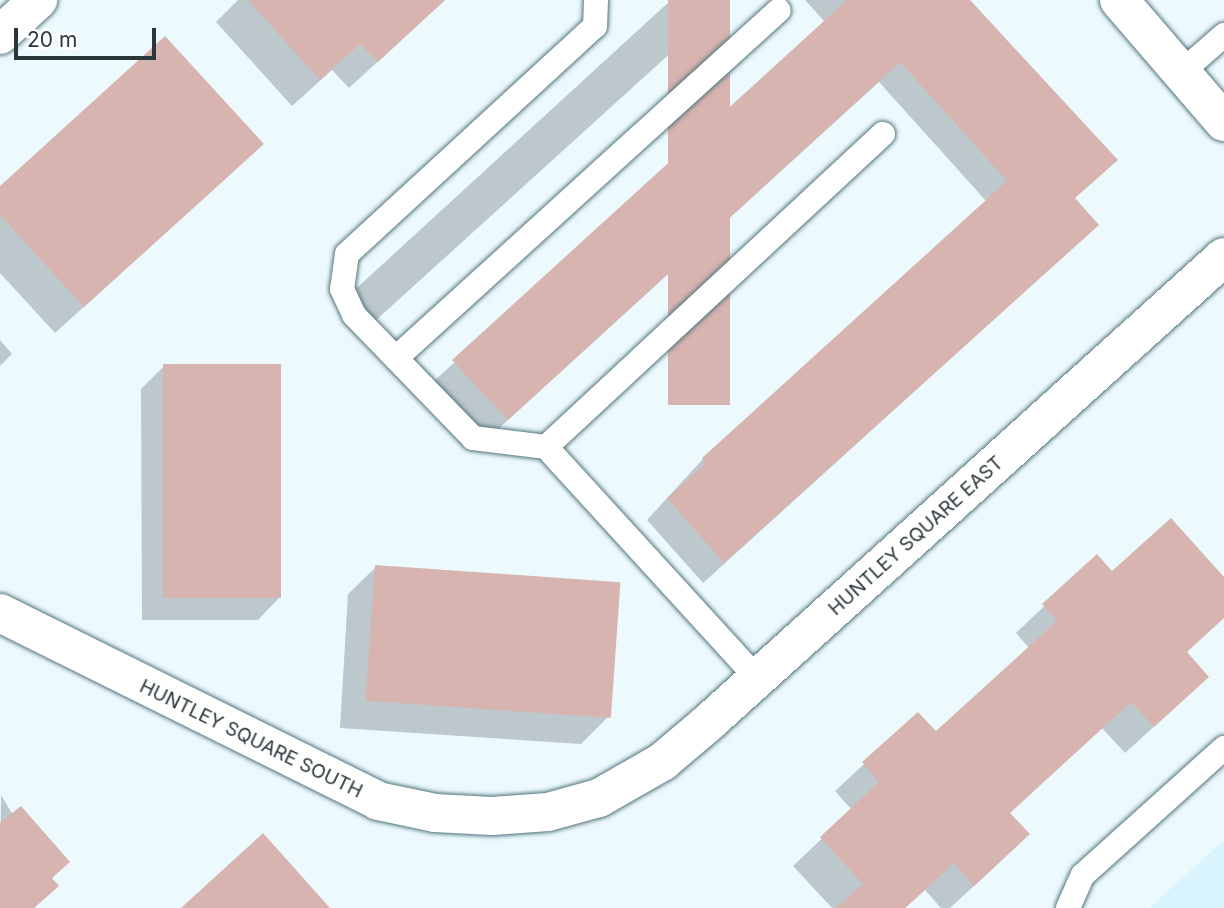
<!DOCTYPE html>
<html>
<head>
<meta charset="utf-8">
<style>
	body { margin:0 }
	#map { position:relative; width:1224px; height:908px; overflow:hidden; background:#ecfafe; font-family:Inter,sans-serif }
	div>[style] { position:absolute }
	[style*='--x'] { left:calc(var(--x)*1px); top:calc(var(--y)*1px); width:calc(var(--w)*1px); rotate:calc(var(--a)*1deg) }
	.built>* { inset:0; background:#d9f4fc }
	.shadow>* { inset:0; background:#0003 }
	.building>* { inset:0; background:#d7b4af; transform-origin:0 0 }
	.roads { filter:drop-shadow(0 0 2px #53757d) drop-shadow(0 0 2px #53757d) }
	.lane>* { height:24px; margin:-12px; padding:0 12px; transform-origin:12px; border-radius:12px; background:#fff }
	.street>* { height:38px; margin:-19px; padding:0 19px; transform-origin:19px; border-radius:19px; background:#fff }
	span { translate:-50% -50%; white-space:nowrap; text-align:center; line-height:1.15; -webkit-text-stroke:5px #fff; paint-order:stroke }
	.street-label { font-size:19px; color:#29373b }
	.scale { position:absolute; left:14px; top:28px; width:142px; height:32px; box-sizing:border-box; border:4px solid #29373b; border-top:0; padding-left:9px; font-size:21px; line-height:24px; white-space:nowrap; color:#29373b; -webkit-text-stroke:5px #fff; paint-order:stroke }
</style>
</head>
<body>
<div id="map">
	<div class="built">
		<i style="clip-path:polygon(1224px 840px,1224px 908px,1149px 908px)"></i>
	</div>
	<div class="shadow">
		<i style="clip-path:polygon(238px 0,445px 0,349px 88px,332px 70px,292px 106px,216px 22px)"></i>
		<i style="clip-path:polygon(671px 0,729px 0,374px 322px,349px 295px)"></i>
		<i style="clip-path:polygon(805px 0,970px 0,1115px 160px,1074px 199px,1076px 245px,703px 583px,647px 520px,703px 459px,987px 202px,879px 82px,486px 440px,433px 382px,825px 22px)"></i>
		<i style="clip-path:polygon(234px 171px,55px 333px,0 273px,0 188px)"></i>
		<i style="clip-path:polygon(0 340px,12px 354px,0 366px)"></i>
		<i style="clip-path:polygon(164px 366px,280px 597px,258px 620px,142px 620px,141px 389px)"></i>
		<i style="clip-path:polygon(1097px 556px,1112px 573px,1224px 579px,1224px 617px,1185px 653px,1179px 704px,1125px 753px,1102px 728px,1008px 814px,1000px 862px,950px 908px,941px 908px,925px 890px,905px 908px,832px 908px,793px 866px,852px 810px,835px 791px,918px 714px,936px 734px,1029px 648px,1016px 633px)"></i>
		<i style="clip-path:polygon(376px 567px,609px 716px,581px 744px,340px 728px,348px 594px)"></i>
		<i style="clip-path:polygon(1px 795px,56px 886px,34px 908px,0 908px)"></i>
	</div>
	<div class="building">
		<i style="clip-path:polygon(248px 0,445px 0,378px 62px,360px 44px,320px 80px)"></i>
		<i style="left:668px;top:0;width:62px;height:405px"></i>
		<i style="clip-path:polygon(847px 0,970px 0,1118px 160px,1075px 198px,1099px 225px,724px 563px,667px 498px,706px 463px,702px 458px,1007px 181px,900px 62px,508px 420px,452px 360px)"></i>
		<i style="clip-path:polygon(165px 36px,264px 144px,84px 307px,0 215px,0 186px)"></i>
		<i style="left:163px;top:364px;width:118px;height:234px"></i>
		<i style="clip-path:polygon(1171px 518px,1224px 577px,1224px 618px,1187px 652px,1209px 677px,1154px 727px,1131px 702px,1010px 813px,1030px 834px,974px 886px,954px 863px,905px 908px,836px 908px,863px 884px,820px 837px,879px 782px,862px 762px,918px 712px,936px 731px,1057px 621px,1042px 604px,1097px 554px,1112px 571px)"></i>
		<i style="left:375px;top:565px;width:246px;height:136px;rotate:4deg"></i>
		<i style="clip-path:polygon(21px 806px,70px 862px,52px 878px,59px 886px,34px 908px,0 908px,0 823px)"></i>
		<i style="clip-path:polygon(263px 833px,330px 908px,181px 908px)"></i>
	</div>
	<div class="roads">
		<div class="lane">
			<i style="--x:596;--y:0;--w:26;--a:92"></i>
			<i style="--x:595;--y:26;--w:337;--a:137.4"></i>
			<i style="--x:347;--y:254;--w:35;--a:98"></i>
			<i style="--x:342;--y:289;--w:29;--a:65"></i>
			<i style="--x:354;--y:315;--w:171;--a:45.9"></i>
			<i style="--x:473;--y:438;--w:74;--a:7"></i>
			<i style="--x:546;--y:447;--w:314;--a:47.6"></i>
			<i style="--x:1183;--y:71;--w:55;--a:-41.3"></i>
			<i style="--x:396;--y:358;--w:517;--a:-42.26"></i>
			<i style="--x:546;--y:447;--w:460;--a:-42.9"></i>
			<i style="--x:1068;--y:908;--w:36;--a:-66"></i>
			<i style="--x:1083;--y:875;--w:190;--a:-42"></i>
		</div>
		<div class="street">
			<i style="--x:1119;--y:0;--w:161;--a:49.3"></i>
			<i style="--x:0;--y:35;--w:52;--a:-42.6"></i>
			<i style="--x:0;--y:613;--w:422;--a:26.4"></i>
			<i style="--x:378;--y:801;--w:58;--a:11.9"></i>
			<i style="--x:435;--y:813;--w:57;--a:3"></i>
			<i style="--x:492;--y:816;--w:56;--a:-4.1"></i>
			<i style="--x:548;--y:812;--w:53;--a:-15.4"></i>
			<i style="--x:599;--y:798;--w:73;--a:-29.7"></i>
			<i style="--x:662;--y:762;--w:60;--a:-40.3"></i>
			<i style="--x:708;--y:723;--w:695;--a:-42.09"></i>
		</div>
	</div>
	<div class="street-label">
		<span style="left:916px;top:536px;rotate:-42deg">HUNTLEY SQUARE EAST</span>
		<span style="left:251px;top:739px;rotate:26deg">HUNTLEY SQUARE SOUTH</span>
	</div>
	<div class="scale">20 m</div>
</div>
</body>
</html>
